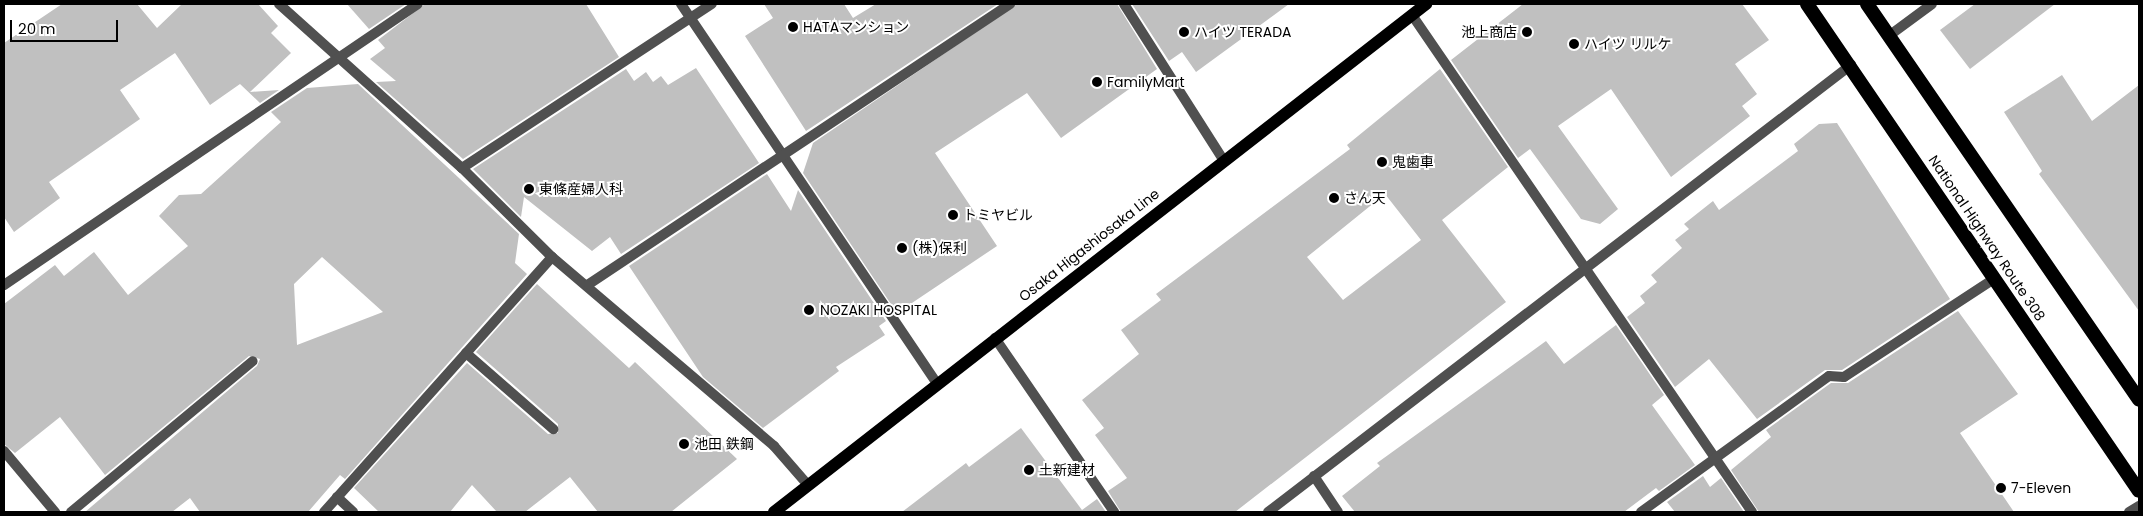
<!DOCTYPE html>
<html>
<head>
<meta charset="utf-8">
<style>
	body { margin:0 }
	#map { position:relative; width:2143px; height:516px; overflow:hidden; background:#fff; font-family:Poppins,"Noto Sans JP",sans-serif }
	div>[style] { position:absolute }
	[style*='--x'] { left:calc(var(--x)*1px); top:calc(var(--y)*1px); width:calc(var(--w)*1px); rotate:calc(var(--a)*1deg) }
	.building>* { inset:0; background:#c0c0c0 }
	.minor>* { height:10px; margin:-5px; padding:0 5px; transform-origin:5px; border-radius:5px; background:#505050 }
	.primary>* { height:12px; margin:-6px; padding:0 6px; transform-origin:6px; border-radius:6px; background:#000 }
	.trunk>* { height:14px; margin:-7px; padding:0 7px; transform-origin:7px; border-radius:7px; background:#000 }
	.dots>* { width:14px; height:14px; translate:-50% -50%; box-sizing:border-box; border:2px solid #fff; border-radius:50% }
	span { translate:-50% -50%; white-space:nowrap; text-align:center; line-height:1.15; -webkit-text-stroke:4px #fff; paint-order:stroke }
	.poi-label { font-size:14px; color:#000 }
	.left { translate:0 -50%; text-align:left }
	.right { translate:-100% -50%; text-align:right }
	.street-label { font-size:14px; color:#000 }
	.frame { position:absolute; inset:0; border:5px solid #000; pointer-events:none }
	.scale { position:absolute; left:10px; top:20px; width:108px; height:22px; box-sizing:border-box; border:2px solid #000; border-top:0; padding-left:6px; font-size:15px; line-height:18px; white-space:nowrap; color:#000; -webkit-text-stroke:4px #fff; paint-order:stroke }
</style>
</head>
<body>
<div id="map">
	<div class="building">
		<i style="clip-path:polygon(62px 4px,137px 4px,157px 28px,182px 4px,258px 4px,278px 26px,271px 33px,291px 53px,250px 92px,279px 90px,260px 103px,240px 84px,210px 105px,175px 53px,120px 90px,140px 119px,49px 182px,60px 198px,14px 232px,4px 217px,4px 43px)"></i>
		<i style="clip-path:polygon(347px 4px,406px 4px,369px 29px)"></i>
		<i style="clip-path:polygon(425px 4px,586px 4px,619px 57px,463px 159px,376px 82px,396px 81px,370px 59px,385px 48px,378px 40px)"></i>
		<i style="clip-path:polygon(764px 4px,844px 4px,853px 18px,876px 4px,998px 4px,806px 131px,745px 36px,773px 18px)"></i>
		<i style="clip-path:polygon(1017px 4px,1117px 4px,1157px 69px,1061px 138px,1027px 93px,935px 153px,997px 246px,897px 313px,803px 173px,813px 143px)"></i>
		<i style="clip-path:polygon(1132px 4px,1289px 4px,1196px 72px,1182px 52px,1169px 61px)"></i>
		<i style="clip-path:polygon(1523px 4px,1742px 4px,1769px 40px,1735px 64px,1757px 94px,1742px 106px,1750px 116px,1671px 177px,1611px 89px,1558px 126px,1618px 209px,1600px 224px,1581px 219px,1530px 149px,1518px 158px,1451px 60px)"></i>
		<i style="clip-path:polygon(1975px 4px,2055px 4px,1970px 69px,1940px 30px)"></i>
		<i style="clip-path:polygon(696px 68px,759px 163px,621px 254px,610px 237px,592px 251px,524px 197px,521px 217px,473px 169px,626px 69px,634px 81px,646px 72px,653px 82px,661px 76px,668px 85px)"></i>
		<i style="clip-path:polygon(evenodd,1440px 69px,1508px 167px,1442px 220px,1506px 302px,1235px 512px,1121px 512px,1108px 491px,1127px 478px,1095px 435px,1104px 428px,1082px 400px,1139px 354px,1121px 330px,1161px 300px,1156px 294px,1350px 149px,1347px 145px,1440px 69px,1385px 194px,1421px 240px,1343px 300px,1307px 257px,1385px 194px)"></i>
		<i style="clip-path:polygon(2062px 75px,2092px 121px,2139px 85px,2139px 311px,2039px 174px,2042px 171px,2004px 112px)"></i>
		<i style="clip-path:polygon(evenodd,358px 84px,519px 234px,515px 263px,527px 274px,345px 479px,340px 475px,308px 512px,200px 512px,190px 498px,172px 512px,85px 512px,257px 366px,260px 359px,249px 356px,105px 475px,60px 417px,15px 453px,4px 444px,4px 304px,55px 265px,64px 276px,94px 252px,128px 295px,188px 246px,159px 216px,179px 195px,201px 194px,281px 122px,271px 112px,307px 88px,358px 84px,322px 257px,383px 312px,297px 345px,294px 284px,322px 257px)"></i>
		<i style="clip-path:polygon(1837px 123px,1950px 299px,1842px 370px,1825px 370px,1757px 419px,1709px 359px,1675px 387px,1627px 317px,1645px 303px,1640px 296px,1657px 282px,1651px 275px,1682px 248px,1675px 240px,1689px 229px,1684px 224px,1713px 201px,1719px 210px,1798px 151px,1794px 144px,1819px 124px)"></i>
		<i style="clip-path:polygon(767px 174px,791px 211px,798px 190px,886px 321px,879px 326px,885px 335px,836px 367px,839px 371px,763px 428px,703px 377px,629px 266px)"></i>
		<i style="clip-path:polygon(537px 284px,629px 368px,635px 362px,737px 459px,671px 512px,598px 512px,570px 477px,525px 512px,497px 512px,472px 485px,450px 512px,379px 512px,354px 488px,467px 363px,548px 434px,558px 433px,558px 424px,476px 352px)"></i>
		<i style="clip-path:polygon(1958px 311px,2018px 394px,1960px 433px,2014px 512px,1759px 512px,1731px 470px,1771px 437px,1766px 430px,1831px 383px,1848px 383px)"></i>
		<i style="clip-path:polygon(1616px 325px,1664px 395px,1652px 405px,1695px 465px,1659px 491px,1656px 488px,1624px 512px,1355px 512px,1342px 496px,1380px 466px,1377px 463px,1546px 341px,1564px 364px)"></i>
		<i style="clip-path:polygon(1021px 428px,1082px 510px,1097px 499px,1106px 512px,902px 512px,966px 463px,969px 467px)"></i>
		<i style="clip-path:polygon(1703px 476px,1710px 487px,1721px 478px,1744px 512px,1675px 512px,1667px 502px)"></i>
	</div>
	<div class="minor">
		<i style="--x:279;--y:4;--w:246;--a:41.9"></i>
		<i style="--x:462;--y:168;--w:127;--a:44.7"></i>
		<i style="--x:552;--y:257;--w:292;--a:40.4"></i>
		<i style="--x:774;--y:446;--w:52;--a:48.9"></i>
		<i style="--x:681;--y:4;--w:458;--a:56"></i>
		<i style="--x:1124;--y:4;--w:186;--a:57.5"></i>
		<i style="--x:1412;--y:15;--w:602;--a:55.62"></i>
		<i style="--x:1890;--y:35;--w:52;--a:-36.4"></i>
		<i style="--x:462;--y:168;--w:299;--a:-33.3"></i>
		<i style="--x:589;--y:284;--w:506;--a:-33.63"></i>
		<i style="--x:4;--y:285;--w:500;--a:-34.17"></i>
		<i style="--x:995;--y:338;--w:211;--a:55.6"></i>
		<i style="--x:466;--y:353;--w:116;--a:41.1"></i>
		<i style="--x:4;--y:451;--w:80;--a:50.1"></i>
		<i style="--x:1314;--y:476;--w:43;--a:56.3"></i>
		<i style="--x:337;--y:497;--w:22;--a:43"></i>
		<i style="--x:71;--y:512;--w:236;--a:-39.7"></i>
		<i style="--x:324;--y:512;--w:342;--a:-48.2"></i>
		<i style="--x:1268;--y:512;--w:735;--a:-37.48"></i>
		<i style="--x:1641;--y:512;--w:232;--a:-35.9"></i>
		<i style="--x:1829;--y:376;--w:15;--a:4"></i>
		<i style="--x:1844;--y:377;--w:179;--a:-33.2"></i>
		<i style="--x:2129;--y:512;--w:12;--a:-31"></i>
	</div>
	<div class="primary">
		<i style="--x:774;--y:512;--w:827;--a:-37.92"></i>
	</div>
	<div class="trunk">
		<i style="--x:1807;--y:4;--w:589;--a:55.72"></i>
		<i style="--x:1867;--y:4;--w:480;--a:55.5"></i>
	</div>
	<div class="dots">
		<i style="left:793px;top:27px;background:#000"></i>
		<i style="left:1184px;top:32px;background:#000"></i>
		<i style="left:1527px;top:32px;background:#000"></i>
		<i style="left:1574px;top:44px;background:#000"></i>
		<i style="left:1097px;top:82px;background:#000"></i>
		<i style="left:1382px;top:162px;background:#000"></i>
		<i style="left:529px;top:189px;background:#000"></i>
		<i style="left:1334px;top:198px;background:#000"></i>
		<i style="left:953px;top:215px;background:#000"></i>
		<i style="left:902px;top:248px;background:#000"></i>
		<i style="left:809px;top:310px;background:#000"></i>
		<i style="left:684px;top:444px;background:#000"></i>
		<i style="left:1029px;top:470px;background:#000"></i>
		<i style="left:2001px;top:488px;background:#000"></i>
	</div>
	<div class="poi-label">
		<span class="left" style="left:803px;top:27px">HATAマンション</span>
		<span class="left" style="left:1194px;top:32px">ハイツ TERADA</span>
		<span class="right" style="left:1517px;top:32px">池上商店</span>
		<span class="left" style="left:1584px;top:44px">ハイツ リルケ</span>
		<span class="left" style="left:1107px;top:82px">FamilyMart</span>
		<span class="left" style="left:1392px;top:162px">鬼歯車</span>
		<span class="left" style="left:539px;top:189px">東條産婦人科</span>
		<span class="left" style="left:1344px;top:198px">さん天</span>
		<span class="left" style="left:963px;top:215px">トミヤビル</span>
		<span class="left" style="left:912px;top:248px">(株)保利</span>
		<span class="left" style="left:820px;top:310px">NOZAKI HOSPITAL</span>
		<span class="left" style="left:694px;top:444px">池田 鉄鋼</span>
		<span class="left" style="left:1039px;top:470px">土新建材</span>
		<span class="left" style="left:2011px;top:488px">7-Eleven</span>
	</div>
	<div class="street-label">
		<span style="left:1987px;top:238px;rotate:56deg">National Highway Route 308</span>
		<span style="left:1089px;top:245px;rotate:-38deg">Osaka Higashiosaka Line</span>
	</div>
	<div class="frame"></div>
	<div class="scale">20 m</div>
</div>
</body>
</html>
